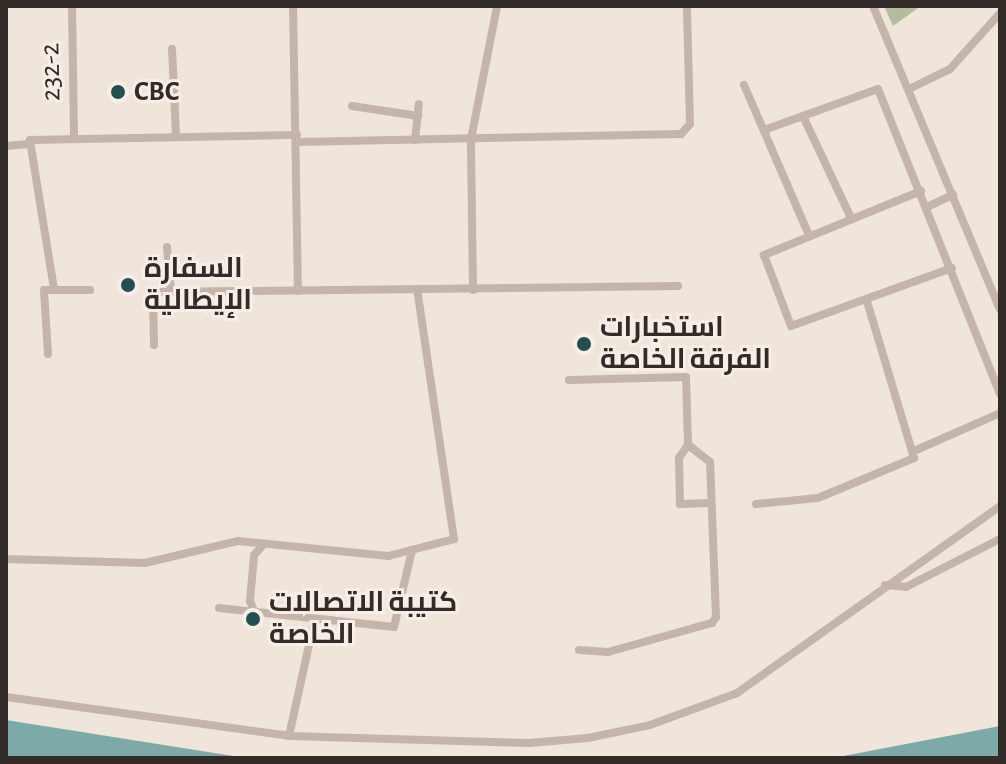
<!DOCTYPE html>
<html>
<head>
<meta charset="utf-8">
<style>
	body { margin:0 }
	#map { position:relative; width:1006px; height:764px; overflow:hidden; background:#efe5db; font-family:"Alegreya Sans",Cairo,sans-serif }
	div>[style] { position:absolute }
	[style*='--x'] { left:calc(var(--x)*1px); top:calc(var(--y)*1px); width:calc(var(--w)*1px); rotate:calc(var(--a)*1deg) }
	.green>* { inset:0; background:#b3bc9d }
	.water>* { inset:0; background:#7da9a8 }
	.minor>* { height:8px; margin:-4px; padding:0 4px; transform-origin:4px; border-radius:4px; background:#c5b4a9 }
	.dots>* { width:22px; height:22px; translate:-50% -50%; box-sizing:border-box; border:4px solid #f7efe7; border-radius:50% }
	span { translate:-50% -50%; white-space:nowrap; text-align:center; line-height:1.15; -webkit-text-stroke:6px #f7efe7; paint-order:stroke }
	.street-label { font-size:28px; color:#332b28 }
	.poi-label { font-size:28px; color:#332b28; font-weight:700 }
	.left { translate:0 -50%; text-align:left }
	.frame { position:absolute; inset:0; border:8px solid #332b28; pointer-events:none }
</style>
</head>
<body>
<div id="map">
	<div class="green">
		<i style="clip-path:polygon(884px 6px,921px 6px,893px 26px)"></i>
	</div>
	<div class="water">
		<i style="clip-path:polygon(6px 720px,246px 758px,6px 758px)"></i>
		<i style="clip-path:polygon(1000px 726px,1000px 758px,833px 758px)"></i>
	</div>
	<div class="minor">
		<i style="--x:72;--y:6;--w:131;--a:89.1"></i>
		<i style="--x:293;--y:6;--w:285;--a:89"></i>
		<i style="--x:873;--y:6;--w:329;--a:67.3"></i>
		<i style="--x:172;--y:49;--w:85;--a:87.3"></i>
		<i style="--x:744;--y:85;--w:163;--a:66.6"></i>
		<i style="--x:909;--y:89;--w:46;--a:-26"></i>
		<i style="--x:950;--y:69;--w:75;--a:-48.2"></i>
		<i style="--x:352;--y:106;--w:67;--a:8.6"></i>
		<i style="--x:803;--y:116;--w:113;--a:64.8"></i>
		<i style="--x:764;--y:130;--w:121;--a:-19.8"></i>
		<i style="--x:878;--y:89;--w:328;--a:68.2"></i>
		<i style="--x:415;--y:140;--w:36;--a:-84"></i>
		<i style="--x:297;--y:142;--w:384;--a:-1.2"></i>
		<i style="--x:681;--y:134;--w:13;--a:-48"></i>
		<i style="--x:690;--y:124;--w:118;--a:-91.5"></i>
		<i style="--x:6;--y:146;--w:22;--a:-5"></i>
		<i style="--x:921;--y:191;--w:170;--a:157.8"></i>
		<i style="--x:764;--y:255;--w:76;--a:69.2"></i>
		<i style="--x:791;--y:326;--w:171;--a:-19.8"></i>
		<i style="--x:927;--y:207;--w:29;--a:-25"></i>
		<i style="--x:167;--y:247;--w:45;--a:84.9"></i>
		<i style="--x:54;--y:289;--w:151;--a:-99.2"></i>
		<i style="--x:30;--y:140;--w:267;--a:-1.1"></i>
		<i style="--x:473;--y:290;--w:151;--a:-90.8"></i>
		<i style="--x:471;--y:139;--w:136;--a:-78.9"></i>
		<i style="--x:154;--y:345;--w:48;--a:-91.2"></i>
		<i style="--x:153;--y:297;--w:7;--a:-45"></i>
		<i style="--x:158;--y:292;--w:520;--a:-0.66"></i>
		<i style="--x:48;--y:354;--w:64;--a:-93.6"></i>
		<i style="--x:44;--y:290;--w:46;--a:0"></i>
		<i style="--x:569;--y:380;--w:117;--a:-1.5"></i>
		<i style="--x:686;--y:377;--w:68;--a:88.3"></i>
		<i style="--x:688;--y:445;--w:16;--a:125"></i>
		<i style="--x:679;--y:458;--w:46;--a:88.8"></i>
		<i style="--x:680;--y:504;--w:30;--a:-2"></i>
		<i style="--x:914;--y:451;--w:94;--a:-23.8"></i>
		<i style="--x:756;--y:504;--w:62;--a:-5.5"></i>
		<i style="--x:818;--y:498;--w:104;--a:-22.6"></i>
		<i style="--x:914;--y:458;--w:164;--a:-106.7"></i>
		<i style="--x:6;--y:559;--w:139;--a:1.6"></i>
		<i style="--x:145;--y:563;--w:96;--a:-13.3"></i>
		<i style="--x:238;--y:541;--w:151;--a:5.7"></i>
		<i style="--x:388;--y:556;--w:68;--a:-14.4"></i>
		<i style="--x:454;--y:539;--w:253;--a:-98.4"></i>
		<i style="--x:885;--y:585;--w:21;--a:5"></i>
		<i style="--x:906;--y:587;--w:106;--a:-27.1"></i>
		<i style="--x:219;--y:608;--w:176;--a:6.2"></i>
		<i style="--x:394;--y:627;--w:79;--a:-76.8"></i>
		<i style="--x:255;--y:613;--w:13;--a:-113"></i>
		<i style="--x:250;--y:601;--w:46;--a:-85"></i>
		<i style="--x:254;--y:555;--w:15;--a:-48"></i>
		<i style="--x:579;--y:650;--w:29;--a:4"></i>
		<i style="--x:608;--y:652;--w:108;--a:-15.6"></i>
		<i style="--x:712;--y:623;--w:7;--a:-56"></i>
		<i style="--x:716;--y:617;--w:155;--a:-92.2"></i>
		<i style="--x:710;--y:462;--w:28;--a:-142"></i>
		<i style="--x:6;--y:697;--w:286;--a:7.8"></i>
		<i style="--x:289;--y:736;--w:240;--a:1.7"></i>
		<i style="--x:529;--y:743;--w:59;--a:-4.8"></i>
		<i style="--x:588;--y:738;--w:63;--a:-11.8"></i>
		<i style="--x:650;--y:725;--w:93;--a:-20.2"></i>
		<i style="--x:737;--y:693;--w:323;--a:-35.4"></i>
		<i style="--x:289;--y:736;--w:117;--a:-77.6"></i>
	</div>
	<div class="dots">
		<i style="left:118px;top:92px;background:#225050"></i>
		<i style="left:128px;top:285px;background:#225050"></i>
		<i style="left:584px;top:344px;background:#225050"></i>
		<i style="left:253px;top:619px;background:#225050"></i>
	</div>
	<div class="street-label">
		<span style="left:51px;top:72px;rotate:-91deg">232-2</span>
	</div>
	<div class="poi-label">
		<span class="left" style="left:134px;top:92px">CBC</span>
		<span class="left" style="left:144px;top:285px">السفارة<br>الإيطالية</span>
		<span class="left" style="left:600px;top:344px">استخبارات<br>الفرقة الخاصة</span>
		<span class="left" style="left:269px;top:619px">كتيبة الاتصالات<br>الخاصة</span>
	</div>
	<div class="frame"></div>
</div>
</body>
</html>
